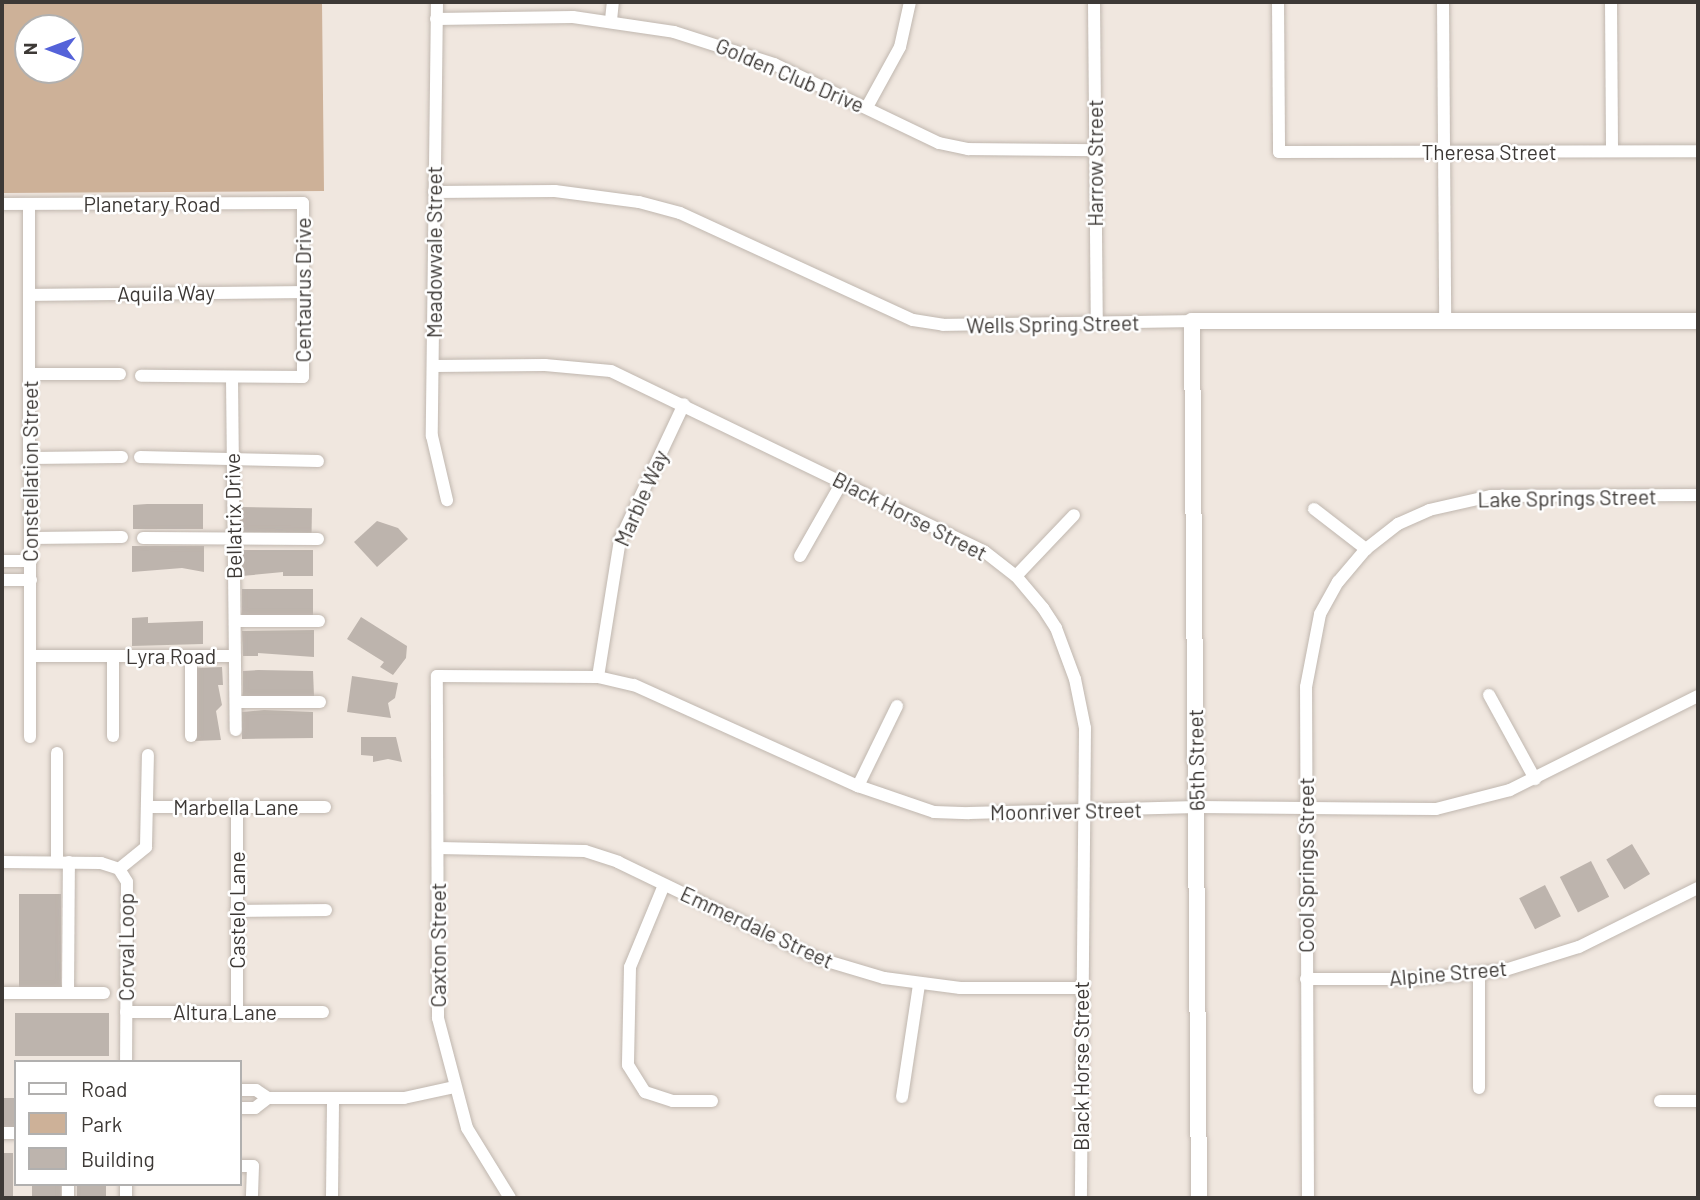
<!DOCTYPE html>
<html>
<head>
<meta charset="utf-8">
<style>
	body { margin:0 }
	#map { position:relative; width:1700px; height:1200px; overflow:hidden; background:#f0e7df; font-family:Barlow,sans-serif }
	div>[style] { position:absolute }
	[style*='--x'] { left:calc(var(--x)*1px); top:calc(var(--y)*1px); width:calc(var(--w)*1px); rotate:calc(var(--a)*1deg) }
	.green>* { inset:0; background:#cdb198 }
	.building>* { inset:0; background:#bdb4ad; transform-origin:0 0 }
	.roads { filter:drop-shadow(0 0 2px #c0b7af) drop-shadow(0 0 2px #c0b7af) }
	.street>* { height:12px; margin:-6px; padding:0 6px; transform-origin:6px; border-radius:6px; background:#fff }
	.secondary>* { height:16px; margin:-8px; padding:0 8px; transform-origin:8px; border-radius:8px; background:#fff }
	span { translate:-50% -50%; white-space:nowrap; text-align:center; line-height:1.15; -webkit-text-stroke:5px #fff; paint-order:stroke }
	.street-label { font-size:21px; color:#3d3936 }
	.frame { position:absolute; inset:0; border:4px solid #3d3936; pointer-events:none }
	.legend { position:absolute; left:14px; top:1060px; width:228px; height:126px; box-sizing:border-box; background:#fff; border:2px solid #b1b0af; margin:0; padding:9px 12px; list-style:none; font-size:21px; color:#3d3936 }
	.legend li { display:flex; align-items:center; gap:14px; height:35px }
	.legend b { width:35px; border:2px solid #b1b0af }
	.north { position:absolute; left:14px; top:14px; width:70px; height:70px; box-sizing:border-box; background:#fff; border:2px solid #b1b0af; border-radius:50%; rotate:270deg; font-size:19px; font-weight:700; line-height:28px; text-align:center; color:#3d3936 }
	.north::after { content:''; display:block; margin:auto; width:24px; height:32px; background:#5462d9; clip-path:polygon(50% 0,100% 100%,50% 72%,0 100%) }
</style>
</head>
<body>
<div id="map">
	<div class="green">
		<i style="clip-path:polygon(evenodd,2px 2px,322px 2px,324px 191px,2px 193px,2px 2px,28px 28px,70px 28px,70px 70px,28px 70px,28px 28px)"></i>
	</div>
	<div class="building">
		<i style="clip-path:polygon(147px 504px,203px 504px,203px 529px,133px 529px,133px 505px)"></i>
		<i style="left:240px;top:507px;width:72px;height:28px;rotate:1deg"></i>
		<i style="clip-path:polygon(377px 521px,398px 528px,408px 539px,377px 567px,354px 542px)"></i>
		<i style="clip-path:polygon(132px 546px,204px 546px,204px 572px,182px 568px,132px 572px)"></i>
		<i style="clip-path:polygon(242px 550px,313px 550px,313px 576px,283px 576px,283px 572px,242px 576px)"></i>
		<i style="left:242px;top:589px;width:71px;height:26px"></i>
		<i style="clip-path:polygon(148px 617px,148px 623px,203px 621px,203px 644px,132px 646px,132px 618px)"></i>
		<i style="clip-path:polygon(361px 617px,407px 646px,406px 658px,393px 675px,380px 667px,384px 662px,347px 639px)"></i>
		<i style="clip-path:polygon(314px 630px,314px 657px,258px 653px,258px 656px,243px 656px,242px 631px)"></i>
		<i style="clip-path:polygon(222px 667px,223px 685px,218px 685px,222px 705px,216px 711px,221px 740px,195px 741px,194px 668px)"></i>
		<i style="clip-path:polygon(258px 670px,313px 671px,314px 696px,243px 696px,243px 671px)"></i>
		<i style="clip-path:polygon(352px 676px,398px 683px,395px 698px,388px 703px,391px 718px,347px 712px)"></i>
		<i style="clip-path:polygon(264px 710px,313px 712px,313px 738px,242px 739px,242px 712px)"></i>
		<i style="clip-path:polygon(361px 737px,396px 737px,402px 762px,388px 759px,373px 762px,373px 756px,361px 755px)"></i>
		<i style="left:1632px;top:844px;width:35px;height:30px;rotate:59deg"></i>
		<i style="left:1591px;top:861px;width:40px;height:35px;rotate:63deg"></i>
		<i style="left:1545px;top:885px;width:35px;height:29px;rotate:63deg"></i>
		<i style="left:19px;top:894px;width:42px;height:94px"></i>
		<i style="left:15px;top:1013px;width:94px;height:43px"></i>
		<i style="left:2px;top:1098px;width:14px;height:30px"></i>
		<i style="left:2px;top:1153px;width:11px;height:45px"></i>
		<i style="left:32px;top:1184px;width:29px;height:14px"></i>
		<i style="left:77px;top:1184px;width:29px;height:14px"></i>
	</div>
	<div class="roads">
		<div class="street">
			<i style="--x:437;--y:2;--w:434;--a:90.7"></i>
			<i style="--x:432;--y:436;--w:66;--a:76.8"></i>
			<i style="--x:1094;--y:2;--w:322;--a:89.5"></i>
			<i style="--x:1278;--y:2;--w:150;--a:89.6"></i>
			<i style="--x:1279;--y:152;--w:419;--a:-0.1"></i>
			<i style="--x:1443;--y:2;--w:319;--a:89.6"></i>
			<i style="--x:1611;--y:2;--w:149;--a:89.6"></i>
			<i style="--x:436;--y:19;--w:137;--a:-0.8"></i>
			<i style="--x:573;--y:17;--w:102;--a:8.4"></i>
			<i style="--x:674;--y:32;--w:105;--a:17.7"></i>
			<i style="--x:774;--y:64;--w:183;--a:25.6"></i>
			<i style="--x:939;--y:143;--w:30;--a:12"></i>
			<i style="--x:968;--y:149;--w:127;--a:0.5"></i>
			<i style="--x:611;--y:20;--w:18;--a:-84"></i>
			<i style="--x:867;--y:107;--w:68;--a:-61.2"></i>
			<i style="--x:900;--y:47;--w:46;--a:-77.5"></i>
			<i style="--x:434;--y:192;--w:121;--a:-0.5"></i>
			<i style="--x:555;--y:191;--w:85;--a:7.5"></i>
			<i style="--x:639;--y:202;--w:42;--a:15"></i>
			<i style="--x:680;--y:213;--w:256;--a:24.7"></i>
			<i style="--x:913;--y:320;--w:30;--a:9"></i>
			<i style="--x:943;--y:325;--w:249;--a:-0.9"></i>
			<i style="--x:2;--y:204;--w:301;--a:-0.2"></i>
			<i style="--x:303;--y:203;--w:174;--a:90"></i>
			<i style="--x:303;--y:377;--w:162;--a:-179.6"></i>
			<i style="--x:29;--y:204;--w:533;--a:89.89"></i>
			<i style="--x:29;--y:295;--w:273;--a:-0.6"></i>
			<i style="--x:434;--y:366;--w:111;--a:-0.5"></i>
			<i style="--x:545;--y:365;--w:66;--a:5.2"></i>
			<i style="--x:611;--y:371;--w:415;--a:25.8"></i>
			<i style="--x:985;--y:552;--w:39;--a:38"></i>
			<i style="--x:1016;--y:576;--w:42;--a:49.8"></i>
			<i style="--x:1043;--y:608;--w:24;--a:57"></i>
			<i style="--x:1056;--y:628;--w:54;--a:69.6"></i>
			<i style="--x:1075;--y:679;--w:50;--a:78.5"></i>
			<i style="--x:1085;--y:728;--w:470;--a:90.5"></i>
			<i style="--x:30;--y:374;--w:90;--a:0"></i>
			<i style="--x:232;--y:377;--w:353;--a:89.4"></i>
			<i style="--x:140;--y:457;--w:178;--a:1.3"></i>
			<i style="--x:30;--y:458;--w:92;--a:-0.6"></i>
			<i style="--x:1314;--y:509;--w:66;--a:37.6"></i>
			<i style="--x:31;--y:538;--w:91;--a:-0.6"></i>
			<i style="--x:143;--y:538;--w:175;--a:0.3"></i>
			<i style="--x:800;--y:556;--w:85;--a:-60.4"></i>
			<i style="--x:2;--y:561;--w:29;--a:0"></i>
			<i style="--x:1016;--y:576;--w:84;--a:-46.4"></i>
			<i style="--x:2;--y:580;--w:29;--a:0"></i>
			<i style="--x:235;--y:621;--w:84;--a:0"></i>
			<i style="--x:32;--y:656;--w:203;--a:0"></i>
			<i style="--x:191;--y:656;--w:80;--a:90"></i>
			<i style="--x:598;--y:677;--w:139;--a:-80.9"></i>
			<i style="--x:620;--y:540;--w:150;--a:-64.8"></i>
			<i style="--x:1489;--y:695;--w:96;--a:61.3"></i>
			<i style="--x:236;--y:702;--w:84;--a:0"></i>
			<i style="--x:113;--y:736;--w:80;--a:-90"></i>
			<i style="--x:57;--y:753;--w:109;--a:90"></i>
			<i style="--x:858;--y:786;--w:89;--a:-64"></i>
			<i style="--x:147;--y:807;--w:178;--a:0"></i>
			<i style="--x:237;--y:807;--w:205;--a:90"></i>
			<i style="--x:438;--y:848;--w:147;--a:1.2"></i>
			<i style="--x:585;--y:851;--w:35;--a:18"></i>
			<i style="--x:618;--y:862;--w:221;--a:25.8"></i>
			<i style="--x:817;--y:958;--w:70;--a:16.6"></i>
			<i style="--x:884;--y:978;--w:77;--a:7.5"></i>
			<i style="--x:960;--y:988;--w:121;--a:0"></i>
			<i style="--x:2;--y:862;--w:99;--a:0.6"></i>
			<i style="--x:101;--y:863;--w:19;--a:18"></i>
			<i style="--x:119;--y:869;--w:15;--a:58"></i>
			<i style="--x:127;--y:882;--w:180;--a:90.3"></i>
			<i style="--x:119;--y:869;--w:35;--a:-39"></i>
			<i style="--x:146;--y:847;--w:92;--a:-88.8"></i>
			<i style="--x:664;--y:885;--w:89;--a:112.5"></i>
			<i style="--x:630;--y:967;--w:98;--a:91.2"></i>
			<i style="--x:628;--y:1065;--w:32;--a:58"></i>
			<i style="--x:645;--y:1092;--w:29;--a:18"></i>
			<i style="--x:673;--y:1101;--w:39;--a:0"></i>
			<i style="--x:236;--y:911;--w:90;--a:-0.6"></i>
			<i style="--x:1479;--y:973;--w:115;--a:90"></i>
			<i style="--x:1306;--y:979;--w:110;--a:0"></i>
			<i style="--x:1416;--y:979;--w:89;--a:-5.8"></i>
			<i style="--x:1505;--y:970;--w:77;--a:-17.3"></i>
			<i style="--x:1579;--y:947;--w:133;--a:-26.4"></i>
			<i style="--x:2;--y:993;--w:102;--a:0"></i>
			<i style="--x:68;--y:993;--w:131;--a:-89.6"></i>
			<i style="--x:126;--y:1012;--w:197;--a:0"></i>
			<i style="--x:240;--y:1090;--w:16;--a:0"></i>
			<i style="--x:256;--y:1090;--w:14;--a:34"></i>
			<i style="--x:268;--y:1098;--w:136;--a:0"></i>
			<i style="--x:404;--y:1098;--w:51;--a:-12.4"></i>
			<i style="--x:902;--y:1097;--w:113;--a:-81.4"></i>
			<i style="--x:1660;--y:1101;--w:38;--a:0"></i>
			<i style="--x:240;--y:1108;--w:15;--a:0"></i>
			<i style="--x:255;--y:1108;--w:16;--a:-38"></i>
			<i style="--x:2;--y:1133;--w:12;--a:0"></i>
			<i style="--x:240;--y:1166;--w:13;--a:0"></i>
			<i style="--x:253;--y:1166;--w:32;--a:92"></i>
			<i style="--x:126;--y:1184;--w:14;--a:90"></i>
			<i style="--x:68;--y:1198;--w:14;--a:-90"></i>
			<i style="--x:332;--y:1198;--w:100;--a:-89.4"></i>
			<i style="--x:510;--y:1198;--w:82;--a:-121.6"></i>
			<i style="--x:467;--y:1128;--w:114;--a:-104.8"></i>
			<i style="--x:438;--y:1018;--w:342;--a:-90.2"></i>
			<i style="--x:437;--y:676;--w:161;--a:0.4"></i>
			<i style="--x:598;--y:677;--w:37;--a:13"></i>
			<i style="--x:634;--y:685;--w:246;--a:24.3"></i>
			<i style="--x:858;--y:786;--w:80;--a:18.9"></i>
			<i style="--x:934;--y:812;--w:35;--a:2"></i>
			<i style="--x:969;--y:813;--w:228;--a:-1.5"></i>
			<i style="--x:1197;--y:807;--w:239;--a:0.5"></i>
			<i style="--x:1436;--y:809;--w:76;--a:-14.4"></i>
			<i style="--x:1510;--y:790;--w:210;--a:-26.6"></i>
			<i style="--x:1308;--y:1198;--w:511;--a:-90.22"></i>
			<i style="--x:1306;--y:687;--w:74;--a:-79.1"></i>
			<i style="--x:1320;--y:614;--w:37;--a:-61"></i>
			<i style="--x:1338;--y:582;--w:43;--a:-49.7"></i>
			<i style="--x:1366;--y:549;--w:41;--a:-38"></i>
			<i style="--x:1398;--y:524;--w:34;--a:-24"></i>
			<i style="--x:1429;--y:510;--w:64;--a:-12.7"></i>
			<i style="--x:1491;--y:496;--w:207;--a:-0.3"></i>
		</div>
		<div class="secondary">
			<i style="--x:1199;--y:1198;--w:877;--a:-90.46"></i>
			<i style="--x:1192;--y:321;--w:506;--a:0"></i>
		</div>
	</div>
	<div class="street-label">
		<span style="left:790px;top:75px;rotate:23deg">Golden Club Drive</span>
		<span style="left:1489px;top:152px">Theresa Street</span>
		<span style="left:1095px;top:163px;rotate:-90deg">Harrow Street</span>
		<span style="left:152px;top:204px">Planetary Road</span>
		<span style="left:434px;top:252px;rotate:-90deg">Meadowvale Street</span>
		<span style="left:303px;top:290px;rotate:-90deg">Centaurus Drive</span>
		<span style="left:166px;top:293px;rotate:-1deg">Aquila Way</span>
		<span style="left:1053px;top:324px;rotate:-1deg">Wells Spring Street</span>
		<span style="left:30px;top:471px;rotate:-90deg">Constellation Street</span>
		<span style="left:641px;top:498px;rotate:-66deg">Marble Way</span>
		<span style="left:1567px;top:498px;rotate:-1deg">Lake Springs Street</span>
		<span style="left:233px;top:516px;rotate:-91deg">Bellatrix Drive</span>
		<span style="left:910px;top:516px;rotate:27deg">Black Horse Street</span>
		<span style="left:171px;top:656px">Lyra Road</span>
		<span style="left:1196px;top:760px;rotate:-91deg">65th Street</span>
		<span style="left:236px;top:807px">Marbella Lane</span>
		<span style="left:1066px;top:811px;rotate:-1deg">Moonriver Street</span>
		<span style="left:1306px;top:865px;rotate:-90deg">Cool Springs Street</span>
		<span style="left:237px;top:910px;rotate:-90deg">Castelo Lane</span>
		<span style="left:757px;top:927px;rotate:25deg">Emmerdale Street</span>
		<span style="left:438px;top:945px;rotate:-90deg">Caxton Street</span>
		<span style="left:126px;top:947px;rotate:-90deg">Corval Loop</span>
		<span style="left:1448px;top:973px;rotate:-5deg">Alpine Street</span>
		<span style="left:225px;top:1012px">Altura Lane</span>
		<span style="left:1081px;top:1066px;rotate:-90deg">Black Horse Street</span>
	</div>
	<div class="frame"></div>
	<ul class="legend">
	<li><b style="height:9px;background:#fff"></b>Road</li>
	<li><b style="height:19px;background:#cdb198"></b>Park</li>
	<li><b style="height:19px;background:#bdb4ad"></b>Building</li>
	</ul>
	<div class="north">N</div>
</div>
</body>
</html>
